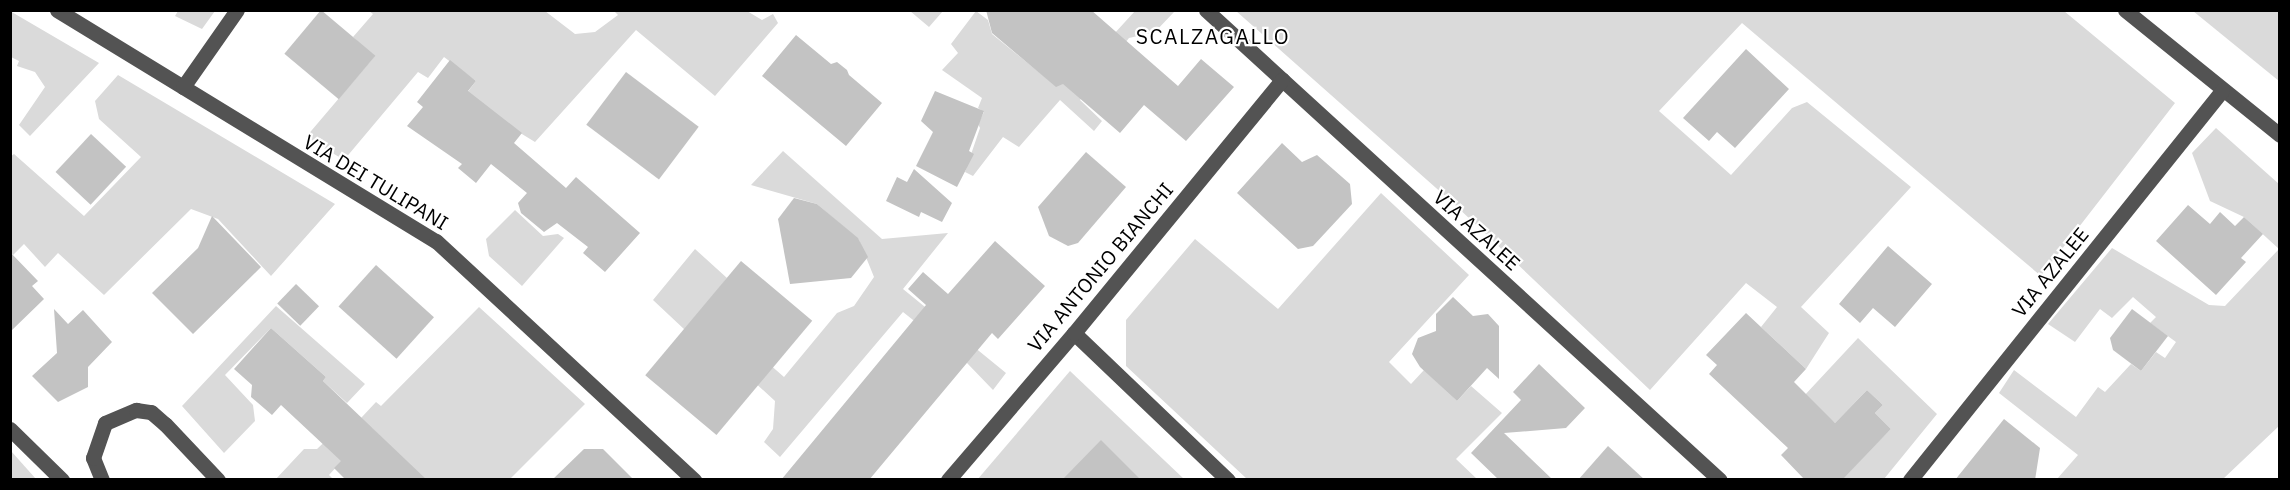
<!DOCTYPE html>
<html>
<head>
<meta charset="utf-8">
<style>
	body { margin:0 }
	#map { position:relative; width:2290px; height:490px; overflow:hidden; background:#fff; font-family:"IBM Plex Sans",sans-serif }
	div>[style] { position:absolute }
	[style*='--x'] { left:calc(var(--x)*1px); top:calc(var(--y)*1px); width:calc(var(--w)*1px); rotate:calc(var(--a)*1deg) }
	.green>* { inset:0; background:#dadada }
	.building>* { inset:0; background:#c3c3c3; transform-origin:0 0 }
	.minor>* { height:15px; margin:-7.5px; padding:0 7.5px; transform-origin:7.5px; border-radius:7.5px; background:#535353 }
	span { translate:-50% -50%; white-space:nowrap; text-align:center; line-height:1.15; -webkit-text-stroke:4.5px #fff; paint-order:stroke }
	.street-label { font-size:20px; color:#000 }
	.neighbourhood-label { font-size:21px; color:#000; letter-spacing:1.5px }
	.frame { position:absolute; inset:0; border:12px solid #000; pointer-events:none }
</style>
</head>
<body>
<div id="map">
	<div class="green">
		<i style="clip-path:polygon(10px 11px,99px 63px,30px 136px,19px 125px,45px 87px,35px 72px,17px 66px,19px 61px,11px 57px)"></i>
		<i style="clip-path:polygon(178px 11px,178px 10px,215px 11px,202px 29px,175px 16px)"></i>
		<i style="clip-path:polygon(369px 11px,545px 11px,575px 34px,595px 32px,618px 15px,614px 11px,747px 11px,762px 20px,773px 14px,778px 23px,715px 96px,636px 30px,535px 142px,463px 98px,476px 81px,444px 57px,428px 78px,418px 72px,344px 160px,306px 137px,374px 57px,353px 37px,373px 14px)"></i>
		<i style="clip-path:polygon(910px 11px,943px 11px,929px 27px)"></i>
		<i style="clip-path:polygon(976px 11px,988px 20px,992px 34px,1056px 86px,1071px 81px,1135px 11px,1174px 12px,1155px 32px,1129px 38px,1080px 100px,1102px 121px,1094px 131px,1060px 100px,1019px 147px,1003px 137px,973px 176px,965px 172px,980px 128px,978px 124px,984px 112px,978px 108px,982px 98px,942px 70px,958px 53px,951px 44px)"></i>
		<i style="clip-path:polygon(1236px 11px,2064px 11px,2175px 103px,2041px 276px,1742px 23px,1659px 111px,1731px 175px,1792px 108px,1807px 102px,1911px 187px,1801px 307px,1829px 333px,1806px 369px,1761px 327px,1777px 307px,1746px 283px,1650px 390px,1453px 203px)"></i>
		<i style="clip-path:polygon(2193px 11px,2279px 11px,2279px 81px)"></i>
		<i style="clip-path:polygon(118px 75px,335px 204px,271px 276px,218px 219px,191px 209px,104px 295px,58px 253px,45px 267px,24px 244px,13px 255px,11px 252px,10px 157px,14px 154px,84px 216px,141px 157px,99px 119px,95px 101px)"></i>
		<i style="clip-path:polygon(2216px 128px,2279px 184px,2279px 249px,2244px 217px,2210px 201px,2192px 153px)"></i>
		<i style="clip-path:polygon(783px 151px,882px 239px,948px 233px,903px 289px,1006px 373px,993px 390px,967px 363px,903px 312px,780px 457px,764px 442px,773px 429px,775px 401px,691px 324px,685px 330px,653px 300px,695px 249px,727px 278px,716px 292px,737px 336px,784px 377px,837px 313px,854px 306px,874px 277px,859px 240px,817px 204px,751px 185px)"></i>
		<i style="clip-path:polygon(1381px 193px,1469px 275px,1389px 362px,1411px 384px,1424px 370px,1457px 401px,1471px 386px,1502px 413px,1456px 459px,1477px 479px,1247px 479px,1126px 366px,1126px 320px,1195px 239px,1278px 309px)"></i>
		<i style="clip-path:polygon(515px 210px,543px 236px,558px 234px,564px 238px,522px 286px,489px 256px,486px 239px)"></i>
		<i style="clip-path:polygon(2112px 248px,2209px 305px,2225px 306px,2279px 249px,2279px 426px,2223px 479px,2057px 479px,2078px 455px,1999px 393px,2014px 370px,2076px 417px,2098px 387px,2105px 392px,2131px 364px,2141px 371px,2156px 352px,2165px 358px,2176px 342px,2150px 323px,2156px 317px,2133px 297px,2112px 318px,2100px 309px,2075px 342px,2048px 324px)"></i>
		<i style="clip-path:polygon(276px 306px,365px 384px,347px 403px,323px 381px,326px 377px,271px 328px,225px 375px,253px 405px,255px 421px,224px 453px,182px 406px)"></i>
		<i style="clip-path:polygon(479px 307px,585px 404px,510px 479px,423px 479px,372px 428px,329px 475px,333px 479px,275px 480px,304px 449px,317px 449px,339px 428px,346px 434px,376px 402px,381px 406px)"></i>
		<i style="clip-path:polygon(1858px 338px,1937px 414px,1884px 479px,1842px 479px,1891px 429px,1875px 413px,1883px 405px,1867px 390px,1835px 423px,1803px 397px)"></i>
		<i style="clip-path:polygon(1070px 371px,1184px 479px,977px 480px)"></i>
		<i style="clip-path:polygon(10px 451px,11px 451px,36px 479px,11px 479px)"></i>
	</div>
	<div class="building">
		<i style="left:321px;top:10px;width:71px;height:57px;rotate:40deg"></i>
		<i style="clip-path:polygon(986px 10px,1091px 10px,1178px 86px,1201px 59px,1234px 87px,1186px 141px,1144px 105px,1120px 133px,1063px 84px,1056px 87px,992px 33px)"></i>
		<i style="clip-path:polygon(796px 35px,831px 64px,837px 62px,847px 70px,849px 75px,882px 103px,846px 146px,762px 76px)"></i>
		<i style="clip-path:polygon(1746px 49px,1789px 89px,1735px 148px,1717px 132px,1709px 141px,1683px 118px)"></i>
		<i style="clip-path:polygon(450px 60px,476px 81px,468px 91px,522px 133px,514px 143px,566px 188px,576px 177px,640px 233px,605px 272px,583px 253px,588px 247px,557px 223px,544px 232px,521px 213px,518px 203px,527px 193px,491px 164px,476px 183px,458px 168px,462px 164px,407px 126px,423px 107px,417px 102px)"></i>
		<i style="left:626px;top:72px;width:91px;height:66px;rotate:37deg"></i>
		<i style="clip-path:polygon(935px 91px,984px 111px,969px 151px,974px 154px,957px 187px,916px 166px,933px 132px,921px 121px)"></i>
		<i style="left:91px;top:134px;width:48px;height:52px;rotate:43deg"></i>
		<i style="clip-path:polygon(1282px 143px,1302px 162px,1317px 155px,1350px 184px,1352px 204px,1313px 246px,1298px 249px,1237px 193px)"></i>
		<i style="clip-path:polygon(1086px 152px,1126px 187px,1078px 243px,1068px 246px,1049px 236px,1038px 207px)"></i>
		<i style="clip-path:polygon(914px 169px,952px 203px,942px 222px,921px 212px,919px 217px,886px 201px,897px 177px,907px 182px)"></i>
		<i style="clip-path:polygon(794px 198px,817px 204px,858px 238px,868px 257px,851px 278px,790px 284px,778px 219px)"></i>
		<i style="clip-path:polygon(2188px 205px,2210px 224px,2220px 212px,2235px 226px,2244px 217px,2263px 234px,2241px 258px,2246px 262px,2216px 295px,2156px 241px)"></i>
		<i style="clip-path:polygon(212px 216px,261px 267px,193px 334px,152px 293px,198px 248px)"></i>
		<i style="clip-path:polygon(995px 241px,1045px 286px,998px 339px,992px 333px,869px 480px,781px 480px,926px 305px,908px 289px,923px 272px,948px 294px)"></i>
		<i style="clip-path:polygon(1888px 246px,1932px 284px,1895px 327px,1873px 308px,1860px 323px,1839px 304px)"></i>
		<i style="clip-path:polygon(10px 252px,38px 281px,32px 286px,44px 299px,10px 332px)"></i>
		<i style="left:741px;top:261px;width:93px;height:149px;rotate:40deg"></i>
		<i style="left:376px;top:265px;width:78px;height:56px;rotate:42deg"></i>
		<i style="left:296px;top:284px;width:32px;height:27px;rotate:44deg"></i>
		<i style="clip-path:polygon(1453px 297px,1473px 316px,1488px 314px,1499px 326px,1499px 379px,1487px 368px,1457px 401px,1420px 367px,1412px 354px,1418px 338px,1436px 331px,1436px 314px)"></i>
		<i style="clip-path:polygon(54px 309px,68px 324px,83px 310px,112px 342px,88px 367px,88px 387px,58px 402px,32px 376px,57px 353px)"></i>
		<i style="clip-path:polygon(2132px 309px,2168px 336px,2141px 371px,2113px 350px,2110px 338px)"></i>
		<i style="clip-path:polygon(1746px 313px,1806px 369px,1794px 382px,1835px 423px,1867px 390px,1883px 405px,1875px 413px,1891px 429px,1842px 480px,1805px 480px,1781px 455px,1788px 448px,1709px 374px,1717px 365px,1706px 355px)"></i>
		<i style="clip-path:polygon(271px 328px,326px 377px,323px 381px,427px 480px,346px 480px,334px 468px,341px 461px,281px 405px,272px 415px,251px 397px,252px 385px,234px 369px)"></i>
		<i style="clip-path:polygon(1539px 364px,1585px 408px,1566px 428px,1504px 433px,1553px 480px,1499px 480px,1471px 453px,1521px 400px,1513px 392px)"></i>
		<i style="clip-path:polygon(2004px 419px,2040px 448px,2035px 480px,1955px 480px)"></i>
		<i style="clip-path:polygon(1101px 440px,1141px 480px,1062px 480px)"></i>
		<i style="clip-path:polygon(1608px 446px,1645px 480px,1578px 480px)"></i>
		<i style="clip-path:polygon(584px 449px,603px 449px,634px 480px,552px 480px)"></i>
	</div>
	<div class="minor">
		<i style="--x:57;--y:10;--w:444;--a:31.4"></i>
		<i style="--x:436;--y:241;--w:352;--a:42.8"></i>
		<i style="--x:1206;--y:10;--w:696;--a:42.44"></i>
		<i style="--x:2125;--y:10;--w:199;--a:38.9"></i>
		<i style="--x:183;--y:87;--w:94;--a:-55"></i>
		<i style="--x:1074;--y:333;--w:213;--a:43.7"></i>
		<i style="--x:10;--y:429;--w:73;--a:44.4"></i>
		<i style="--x:102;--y:480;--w:24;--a:-112"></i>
		<i style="--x:93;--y:458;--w:37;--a:-71"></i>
		<i style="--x:105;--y:423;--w:34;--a:-23"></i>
		<i style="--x:136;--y:410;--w:15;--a:8"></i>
		<i style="--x:151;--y:412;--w:18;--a:41"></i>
		<i style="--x:165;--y:424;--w:77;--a:46.6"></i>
		<i style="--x:948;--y:480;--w:194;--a:-49.4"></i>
		<i style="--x:1074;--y:333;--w:328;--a:-50.6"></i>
		<i style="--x:1910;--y:480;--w:499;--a:-51.3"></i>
	</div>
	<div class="street-label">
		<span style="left:376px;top:182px;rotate:31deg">VIA DEI TULIPANI</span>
		<span style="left:1477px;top:230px;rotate:42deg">VIA AZALEE</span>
		<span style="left:1100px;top:267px;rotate:-50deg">VIA ANTONIO BIANCHI</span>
		<span style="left:2050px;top:272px;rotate:-51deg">VIA AZALEE</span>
	</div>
	<div class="neighbourhood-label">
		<span style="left:1213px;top:36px">SCALZAGALLO</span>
	</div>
	<div class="frame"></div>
</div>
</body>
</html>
